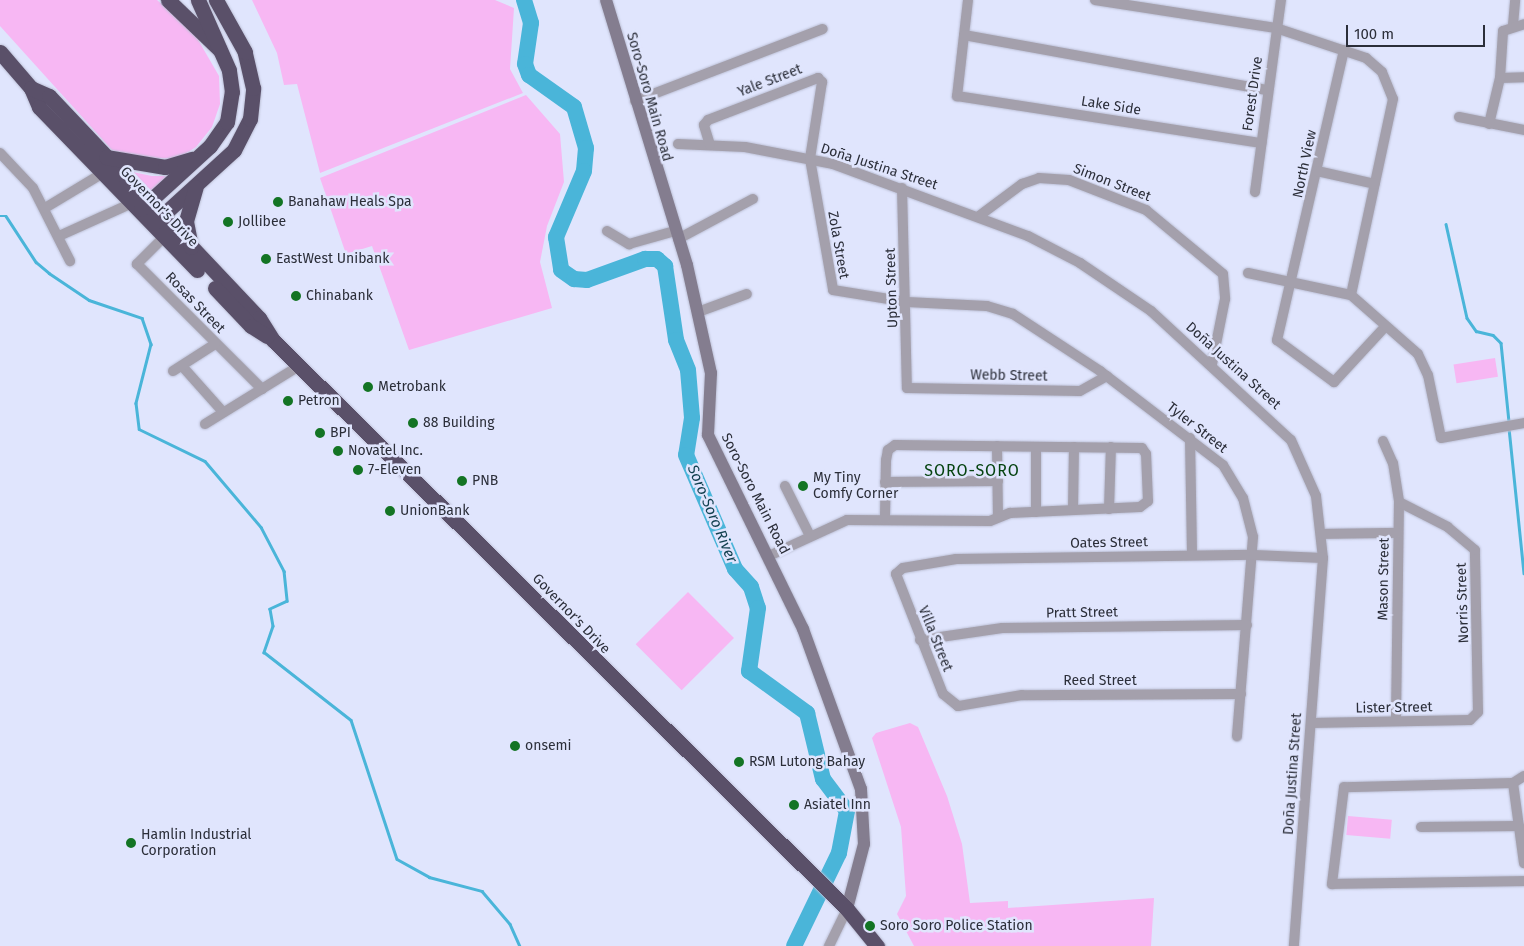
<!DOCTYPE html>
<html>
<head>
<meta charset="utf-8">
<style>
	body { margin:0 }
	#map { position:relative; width:1524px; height:946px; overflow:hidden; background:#e0e5fd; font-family:"Fira Sans",sans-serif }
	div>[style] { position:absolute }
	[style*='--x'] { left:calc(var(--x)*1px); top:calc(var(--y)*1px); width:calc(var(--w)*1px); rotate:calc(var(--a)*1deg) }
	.green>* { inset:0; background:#f7b7f3; transform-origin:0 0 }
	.stream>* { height:2.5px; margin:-1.25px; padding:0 1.25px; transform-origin:1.25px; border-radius:1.25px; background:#4ab5d9 }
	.river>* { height:16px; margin:-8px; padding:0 8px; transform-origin:8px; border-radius:8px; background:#4ab5d9 }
	.roads { filter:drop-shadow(0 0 1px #bcc0d6) drop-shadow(0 0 1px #bcc0d6) }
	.street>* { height:10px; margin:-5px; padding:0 5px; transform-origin:5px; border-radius:5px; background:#a4a0ac }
	.secondary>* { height:12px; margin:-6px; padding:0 6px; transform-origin:6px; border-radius:6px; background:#847d8f }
	.highway>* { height:15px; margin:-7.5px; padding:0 7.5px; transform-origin:7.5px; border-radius:7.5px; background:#5a5069 }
	.dots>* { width:14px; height:14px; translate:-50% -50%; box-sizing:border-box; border:2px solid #e0e5fd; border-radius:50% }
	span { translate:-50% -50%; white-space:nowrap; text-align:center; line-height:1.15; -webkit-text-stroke:5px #e0e5fd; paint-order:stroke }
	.street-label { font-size:14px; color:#2b2e39 }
	.poi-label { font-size:14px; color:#2b2e39 }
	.left { translate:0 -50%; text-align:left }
	.water-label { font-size:15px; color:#103f4e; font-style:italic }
	.quarter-label { font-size:16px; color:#054310; letter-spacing:1px }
	.scale { position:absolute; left:1346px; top:25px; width:139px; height:22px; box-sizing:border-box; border:2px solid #2b2e39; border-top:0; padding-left:6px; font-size:15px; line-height:18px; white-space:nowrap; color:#2b2e39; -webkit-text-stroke:4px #e0e5fd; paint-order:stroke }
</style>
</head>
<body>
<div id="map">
	<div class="green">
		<i style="clip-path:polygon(0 0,157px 0,193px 31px,219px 76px,220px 104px,212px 127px,196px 147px,177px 159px,137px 157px,112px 150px,0 26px)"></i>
		<i style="clip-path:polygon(252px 0,495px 0,514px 8px,510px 69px,523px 93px,320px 173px,297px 84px,284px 85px,277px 53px)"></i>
		<i style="clip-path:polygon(526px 95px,560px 134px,564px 182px,547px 226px,540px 262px,552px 308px,409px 350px,372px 246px,346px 254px,320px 178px)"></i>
		<i style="clip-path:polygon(123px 170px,152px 176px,173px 176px,148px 197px)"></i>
		<i style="left:1495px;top:358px;width:19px;height:42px;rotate:81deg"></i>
		<i style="left:688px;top:592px;width:65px;height:74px;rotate:45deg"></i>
		<i style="clip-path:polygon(910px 723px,918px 727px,947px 796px,962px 844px,970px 903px,1008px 901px,1008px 908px,1154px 898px,1151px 946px,914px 946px,897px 914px,906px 896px,901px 827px,872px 738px,876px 733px)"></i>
		<i style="left:1348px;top:816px;width:44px;height:19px;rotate:5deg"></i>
	</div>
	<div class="stream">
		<i style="--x:0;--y:216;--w:6;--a:0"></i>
		<i style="--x:6;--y:216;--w:55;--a:56.9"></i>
		<i style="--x:36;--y:262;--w:17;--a:40"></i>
		<i style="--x:49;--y:273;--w:48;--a:34"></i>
		<i style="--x:89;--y:300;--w:56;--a:18.8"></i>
		<i style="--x:142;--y:318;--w:28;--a:71"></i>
		<i style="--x:151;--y:344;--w:61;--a:104.3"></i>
		<i style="--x:136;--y:403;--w:26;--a:83"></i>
		<i style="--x:139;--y:429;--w:73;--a:25.9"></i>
		<i style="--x:205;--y:461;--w:87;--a:49.7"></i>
		<i style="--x:261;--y:527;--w:50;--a:62.4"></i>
		<i style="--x:284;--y:571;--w:30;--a:84"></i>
		<i style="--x:287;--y:601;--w:19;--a:155"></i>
		<i style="--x:270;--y:609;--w:17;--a:80"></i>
		<i style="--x:273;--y:626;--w:28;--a:109"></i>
		<i style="--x:264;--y:652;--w:110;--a:38"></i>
		<i style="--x:351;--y:720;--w:146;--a:71.7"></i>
		<i style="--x:397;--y:859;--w:37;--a:29"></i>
		<i style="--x:429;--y:877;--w:55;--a:14.8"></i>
		<i style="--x:482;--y:891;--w:43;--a:49.7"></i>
		<i style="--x:510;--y:924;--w:24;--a:66"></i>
		<i style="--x:1446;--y:224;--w:96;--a:77.4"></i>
		<i style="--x:1467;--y:318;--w:16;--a:55"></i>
		<i style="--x:1476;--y:331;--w:17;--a:13"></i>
		<i style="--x:1493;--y:335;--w:11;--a:45"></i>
		<i style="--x:1501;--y:343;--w:79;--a:84.2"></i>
		<i style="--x:1509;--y:428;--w:146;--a:84.1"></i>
	</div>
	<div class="river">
		<i style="--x:524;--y:0;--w:24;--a:73"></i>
		<i style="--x:531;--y:23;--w:41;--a:98.3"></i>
		<i style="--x:525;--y:64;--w:12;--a:70"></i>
		<i style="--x:529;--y:75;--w:55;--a:35.4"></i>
		<i style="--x:574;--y:107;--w:43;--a:73.7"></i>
		<i style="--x:586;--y:148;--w:23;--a:95"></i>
		<i style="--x:584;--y:171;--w:72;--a:113"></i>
		<i style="--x:556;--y:237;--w:33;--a:81"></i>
		<i style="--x:561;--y:270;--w:16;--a:35"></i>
		<i style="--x:574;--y:279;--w:13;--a:4"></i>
		<i style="--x:587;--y:280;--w:62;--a:-19.9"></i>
		<i style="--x:645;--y:259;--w:12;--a:0"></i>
		<i style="--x:657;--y:259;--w:11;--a:41"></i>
		<i style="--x:665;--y:266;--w:75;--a:81.5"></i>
		<i style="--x:676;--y:340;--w:32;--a:68"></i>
		<i style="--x:688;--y:370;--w:48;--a:85.2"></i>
		<i style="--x:692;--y:418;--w:37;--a:99"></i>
		<i style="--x:686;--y:455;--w:124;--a:66.7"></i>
		<i style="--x:735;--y:569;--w:24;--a:48"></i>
		<i style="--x:751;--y:587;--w:22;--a:72"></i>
		<i style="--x:758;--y:608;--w:64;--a:98.1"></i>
		<i style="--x:749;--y:671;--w:72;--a:35.9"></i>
		<i style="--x:807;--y:713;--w:68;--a:76.4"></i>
		<i style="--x:823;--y:779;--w:40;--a:53"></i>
		<i style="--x:847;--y:811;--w:43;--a:100.8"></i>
		<i style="--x:839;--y:853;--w:103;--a:115.8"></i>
	</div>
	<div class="roads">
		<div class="street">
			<i style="--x:968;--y:0;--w:97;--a:96.5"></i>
			<i style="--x:957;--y:96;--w:308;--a:8.8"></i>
			<i style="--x:1095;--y:0;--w:183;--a:8.8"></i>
			<i style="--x:1276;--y:28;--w:95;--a:18.4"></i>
			<i style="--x:1366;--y:58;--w:21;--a:41"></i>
			<i style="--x:1382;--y:72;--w:29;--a:68"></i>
			<i style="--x:1393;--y:99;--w:200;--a:102.1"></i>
			<i style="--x:1513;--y:25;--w:25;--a:-85"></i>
			<i style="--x:964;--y:35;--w:309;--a:10.3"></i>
			<i style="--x:1344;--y:50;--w:298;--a:103"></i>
			<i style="--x:1277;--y:340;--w:71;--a:36.4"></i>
			<i style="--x:1334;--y:382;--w:75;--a:-47.2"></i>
			<i style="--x:1500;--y:78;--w:24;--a:-2"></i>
			<i style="--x:635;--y:101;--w:201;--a:-21"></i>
			<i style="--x:1459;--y:117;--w:66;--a:11.3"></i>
			<i style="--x:1489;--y:124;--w:47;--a:-76.6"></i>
			<i style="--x:1500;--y:78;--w:47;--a:-86.3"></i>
			<i style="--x:1503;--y:31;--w:22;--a:-18"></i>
			<i style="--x:678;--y:144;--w:67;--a:2.6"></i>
			<i style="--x:745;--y:147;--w:90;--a:10.9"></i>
			<i style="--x:833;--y:164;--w:208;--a:20.3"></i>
			<i style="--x:1028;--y:236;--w:59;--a:27.4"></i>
			<i style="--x:1080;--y:263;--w:86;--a:34.1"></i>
			<i style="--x:1151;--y:311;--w:190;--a:42.7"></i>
			<i style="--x:1291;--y:440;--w:61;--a:65.9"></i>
			<i style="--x:1316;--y:496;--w:62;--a:83.6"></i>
			<i style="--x:1323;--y:558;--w:389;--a:94.3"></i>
			<i style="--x:710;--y:145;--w:21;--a:-107"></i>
			<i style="--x:704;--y:125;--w:6;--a:-51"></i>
			<i style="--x:708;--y:120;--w:118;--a:-20.9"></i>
			<i style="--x:818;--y:78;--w:6;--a:45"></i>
			<i style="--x:822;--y:82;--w:78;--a:98.9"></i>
			<i style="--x:810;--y:159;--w:133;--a:80"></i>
			<i style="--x:833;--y:290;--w:75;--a:9.2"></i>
			<i style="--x:907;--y:302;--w:80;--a:2.9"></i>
			<i style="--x:987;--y:306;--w:27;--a:17"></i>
			<i style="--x:1013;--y:314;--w:104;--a:33.2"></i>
			<i style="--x:1100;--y:371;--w:155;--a:37.4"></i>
			<i style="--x:1223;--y:465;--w:39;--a:59"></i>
			<i style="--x:1243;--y:498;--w:40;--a:75.6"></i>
			<i style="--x:1253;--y:537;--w:200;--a:94.6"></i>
			<i style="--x:0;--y:153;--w:48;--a:46.7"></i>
			<i style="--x:33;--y:188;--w:82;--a:63.1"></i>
			<i style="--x:1317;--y:171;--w:59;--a:12.6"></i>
			<i style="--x:902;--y:188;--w:200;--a:88.6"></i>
			<i style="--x:907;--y:388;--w:173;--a:1"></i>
			<i style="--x:1080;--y:391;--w:31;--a:-29"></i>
			<i style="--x:1255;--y:192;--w:194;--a:-82.3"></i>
			<i style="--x:45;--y:208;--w:68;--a:-31.1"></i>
			<i style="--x:979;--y:216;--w:54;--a:-36.7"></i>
			<i style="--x:1022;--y:184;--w:18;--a:-19"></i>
			<i style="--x:1039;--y:178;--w:30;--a:4"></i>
			<i style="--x:1069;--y:180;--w:83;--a:21.3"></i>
			<i style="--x:1146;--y:210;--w:100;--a:39.7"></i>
			<i style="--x:1223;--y:274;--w:25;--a:85"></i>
			<i style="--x:1225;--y:299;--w:66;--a:101.3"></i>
			<i style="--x:607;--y:231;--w:26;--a:31"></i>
			<i style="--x:629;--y:244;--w:48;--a:-15.8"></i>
			<i style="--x:59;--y:236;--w:80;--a:-24.3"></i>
			<i style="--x:165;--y:236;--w:40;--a:135"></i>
			<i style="--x:137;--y:264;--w:177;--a:45"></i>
			<i style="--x:678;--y:239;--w:85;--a:-28.1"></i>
			<i style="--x:1248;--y:273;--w:105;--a:12.1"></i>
			<i style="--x:1351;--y:295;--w:89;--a:41.4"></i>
			<i style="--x:1418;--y:354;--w:23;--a:65"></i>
			<i style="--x:1428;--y:375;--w:64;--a:78.3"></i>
			<i style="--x:1441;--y:438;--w:84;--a:-10.2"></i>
			<i style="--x:698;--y:312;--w:52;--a:-20.2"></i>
			<i style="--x:182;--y:366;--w:62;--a:48.3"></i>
			<i style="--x:173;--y:371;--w:50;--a:-32.7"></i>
			<i style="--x:205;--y:424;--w:110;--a:-31.7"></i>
			<i style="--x:1190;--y:438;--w:117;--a:89"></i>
			<i style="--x:1383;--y:441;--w:24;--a:66"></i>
			<i style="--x:1393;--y:463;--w:39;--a:81"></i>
			<i style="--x:1399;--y:502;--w:219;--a:90.8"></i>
			<i style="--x:997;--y:446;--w:71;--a:89.2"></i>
			<i style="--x:885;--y:482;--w:113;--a:-0.5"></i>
			<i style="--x:785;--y:486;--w:54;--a:63.4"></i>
			<i style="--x:1109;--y:509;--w:62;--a:-88.2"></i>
			<i style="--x:1073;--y:510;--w:63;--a:-89.1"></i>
			<i style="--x:1036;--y:512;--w:65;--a:-90"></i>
			<i style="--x:1322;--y:534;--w:76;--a:-0.8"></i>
			<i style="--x:771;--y:555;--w:84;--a:-24.7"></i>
			<i style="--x:847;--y:520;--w:143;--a:0.4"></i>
			<i style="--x:990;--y:521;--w:22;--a:-22"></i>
			<i style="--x:1010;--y:513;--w:130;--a:-2.6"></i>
			<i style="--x:1140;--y:507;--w:10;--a:-37"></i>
			<i style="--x:1148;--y:501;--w:47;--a:-92.4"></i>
			<i style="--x:1146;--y:454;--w:7;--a:-124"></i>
			<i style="--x:1142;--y:448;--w:247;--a:-179.3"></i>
			<i style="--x:895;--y:445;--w:9;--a:144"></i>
			<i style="--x:888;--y:450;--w:10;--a:101"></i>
			<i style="--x:886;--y:460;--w:60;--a:91"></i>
			<i style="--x:920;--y:640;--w:83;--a:-8.3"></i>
			<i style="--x:1002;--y:628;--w:245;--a:-0.7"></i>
			<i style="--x:1241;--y:694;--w:219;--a:179.7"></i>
			<i style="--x:1022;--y:695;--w:65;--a:170.2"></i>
			<i style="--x:958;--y:706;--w:19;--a:-141"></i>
			<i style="--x:943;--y:694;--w:129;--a:-111.4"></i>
			<i style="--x:896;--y:574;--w:9;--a:-41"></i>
			<i style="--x:903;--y:568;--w:54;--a:-9.6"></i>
			<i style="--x:956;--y:559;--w:298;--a:-0.8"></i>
			<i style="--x:1254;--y:555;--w:69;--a:2.5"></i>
			<i style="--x:1311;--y:723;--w:159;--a:-1.1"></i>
			<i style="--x:1470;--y:720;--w:11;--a:-45"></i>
			<i style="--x:1478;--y:712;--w:162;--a:-91.1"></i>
			<i style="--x:1475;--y:550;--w:35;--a:-140"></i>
			<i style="--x:1448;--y:527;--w:55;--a:-153"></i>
			<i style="--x:1524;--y:776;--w:13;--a:148"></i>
			<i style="--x:1513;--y:783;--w:169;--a:178.6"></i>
			<i style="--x:1344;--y:787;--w:98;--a:97.1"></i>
			<i style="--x:1332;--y:884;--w:192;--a:-0.9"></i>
			<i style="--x:1513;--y:783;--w:81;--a:82.2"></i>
			<i style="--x:1421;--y:827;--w:98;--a:-0.6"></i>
			<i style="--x:829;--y:946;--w:41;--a:-64.1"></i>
		</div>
		<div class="secondary">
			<i style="--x:606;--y:0;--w:277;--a:73"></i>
			<i style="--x:687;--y:265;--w:111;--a:77.5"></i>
			<i style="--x:711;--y:373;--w:62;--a:92.8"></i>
			<i style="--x:708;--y:435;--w:216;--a:63.9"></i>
			<i style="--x:803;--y:629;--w:170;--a:70.1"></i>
			<i style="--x:861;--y:789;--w:55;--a:86.9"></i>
			<i style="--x:864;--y:844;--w:67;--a:104.7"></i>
		</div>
		<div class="highway">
			<i style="--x:168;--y:0;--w:71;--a:43.9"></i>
			<i style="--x:0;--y:52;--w:48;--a:49.3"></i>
			<i style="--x:31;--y:88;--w:21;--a:67"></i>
			<i style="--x:39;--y:107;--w:227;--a:45.9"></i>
			<i style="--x:31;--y:88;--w:20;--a:24"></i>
			<i style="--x:49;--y:96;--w:306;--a:46.6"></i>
			<i style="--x:259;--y:318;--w:26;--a:58"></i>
			<i style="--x:273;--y:340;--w:808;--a:44.75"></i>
			<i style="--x:847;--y:909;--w:48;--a:51"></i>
			<i style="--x:106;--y:157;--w:60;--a:9.6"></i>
			<i style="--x:165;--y:167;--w:28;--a:-17"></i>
			<i style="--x:141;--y:209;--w:93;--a:-42.4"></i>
			<i style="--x:210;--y:146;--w:29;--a:-55"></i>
			<i style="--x:227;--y:122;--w:30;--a:-81"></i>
			<i style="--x:232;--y:92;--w:22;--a:-98"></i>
			<i style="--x:229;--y:70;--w:77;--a:-113.9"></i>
			<i style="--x:154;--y:223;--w:108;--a:-42.4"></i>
			<i style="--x:234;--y:150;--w:35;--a:-63"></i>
			<i style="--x:250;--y:119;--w:31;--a:-84"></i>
			<i style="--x:253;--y:88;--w:37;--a:-103"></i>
			<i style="--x:245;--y:52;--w:60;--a:-119.1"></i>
			<i style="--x:191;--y:247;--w:26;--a:-101"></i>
			<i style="--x:186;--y:221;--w:35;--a:-74"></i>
			<i style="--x:215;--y:288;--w:52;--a:46.5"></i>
			<i style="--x:251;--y:326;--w:19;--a:32"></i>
		</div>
	</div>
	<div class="dots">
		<i style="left:278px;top:202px;background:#137424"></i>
		<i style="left:228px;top:222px;background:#137424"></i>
		<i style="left:266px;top:259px;background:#137424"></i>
		<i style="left:296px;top:296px;background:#137424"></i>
		<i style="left:368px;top:387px;background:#137424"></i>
		<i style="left:288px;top:401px;background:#137424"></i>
		<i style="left:413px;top:423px;background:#137424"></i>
		<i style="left:320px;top:433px;background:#137424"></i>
		<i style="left:338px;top:451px;background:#137424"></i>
		<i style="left:358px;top:470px;background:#137424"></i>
		<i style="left:462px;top:481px;background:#137424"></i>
		<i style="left:803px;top:486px;background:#137424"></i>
		<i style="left:390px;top:511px;background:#137424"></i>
		<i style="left:515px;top:746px;background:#137424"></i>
		<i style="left:739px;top:762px;background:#137424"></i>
		<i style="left:794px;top:805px;background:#137424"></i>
		<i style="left:131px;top:843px;background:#137424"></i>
		<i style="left:870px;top:926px;background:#137424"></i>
	</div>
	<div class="street-label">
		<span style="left:770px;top:81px;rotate:-21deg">Yale Street</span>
		<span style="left:1253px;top:94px;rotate:-82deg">Forest Drive</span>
		<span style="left:649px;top:97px;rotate:74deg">Soro-Soro Main Road</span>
		<span style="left:1111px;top:106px;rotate:9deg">Lake Side</span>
		<span style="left:1305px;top:164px;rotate:-78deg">North View</span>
		<span style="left:879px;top:167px;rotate:18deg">Doña Justina Street</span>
		<span style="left:1112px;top:183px;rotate:21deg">Simon Street</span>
		<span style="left:159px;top:207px;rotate:46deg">Governor's Drive</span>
		<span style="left:838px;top:245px;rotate:80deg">Zola Street</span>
		<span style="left:892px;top:288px;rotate:-92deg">Upton Street</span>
		<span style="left:195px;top:303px;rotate:46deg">Rosas Street</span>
		<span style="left:1233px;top:366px;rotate:42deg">Doña Justina Street</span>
		<span style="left:1009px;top:376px;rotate:1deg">Webb Street</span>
		<span style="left:1197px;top:428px;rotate:38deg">Tyler Street</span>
		<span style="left:755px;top:494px;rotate:63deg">Soro-Soro Main Road</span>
		<span style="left:1109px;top:543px;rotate:-1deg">Oates Street</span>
		<span style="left:1384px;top:579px;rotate:-89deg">Mason Street</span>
		<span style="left:1463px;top:603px;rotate:-92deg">Norris Street</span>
		<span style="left:1082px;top:613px;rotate:-1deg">Pratt Street</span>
		<span style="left:571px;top:614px;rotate:46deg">Governor's Drive</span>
		<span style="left:935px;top:639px;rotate:68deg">Villa Street</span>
		<span style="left:1100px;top:681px">Reed Street</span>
		<span style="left:1394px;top:708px;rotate:-1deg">Lister Street</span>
		<span style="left:1293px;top:774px;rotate:-86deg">Doña Justina Street</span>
	</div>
	<div class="poi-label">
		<span class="left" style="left:288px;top:202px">Banahaw Heals Spa</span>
		<span class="left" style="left:238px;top:222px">Jollibee</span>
		<span class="left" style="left:276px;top:259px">EastWest Unibank</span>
		<span class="left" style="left:306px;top:296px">Chinabank</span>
		<span class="left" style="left:378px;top:387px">Metrobank</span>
		<span class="left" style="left:298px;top:401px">Petron</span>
		<span class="left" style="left:423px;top:423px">88 Building</span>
		<span class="left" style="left:330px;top:433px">BPI</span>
		<span class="left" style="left:348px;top:451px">Novatel Inc.</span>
		<span class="left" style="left:368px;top:470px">7-Eleven</span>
		<span class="left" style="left:813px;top:486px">My Tiny<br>Comfy Corner</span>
		<span class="left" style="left:472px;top:481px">PNB</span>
		<span class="left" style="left:400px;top:511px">UnionBank</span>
		<span class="left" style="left:525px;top:746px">onsemi</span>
		<span class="left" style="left:749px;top:762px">RSM Lutong Bahay</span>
		<span class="left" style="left:804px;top:805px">Asiatel Inn</span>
		<span class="left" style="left:141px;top:843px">Hamlin Industrial<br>Corporation</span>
		<span class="left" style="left:880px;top:926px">Soro Soro Police Station</span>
	</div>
	<div class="water-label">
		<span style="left:712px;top:514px;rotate:67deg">Soro-Soro River</span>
	</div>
	<div class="quarter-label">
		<span style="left:972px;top:471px">SORO-SORO</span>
	</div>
	<div class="scale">100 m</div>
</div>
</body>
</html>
